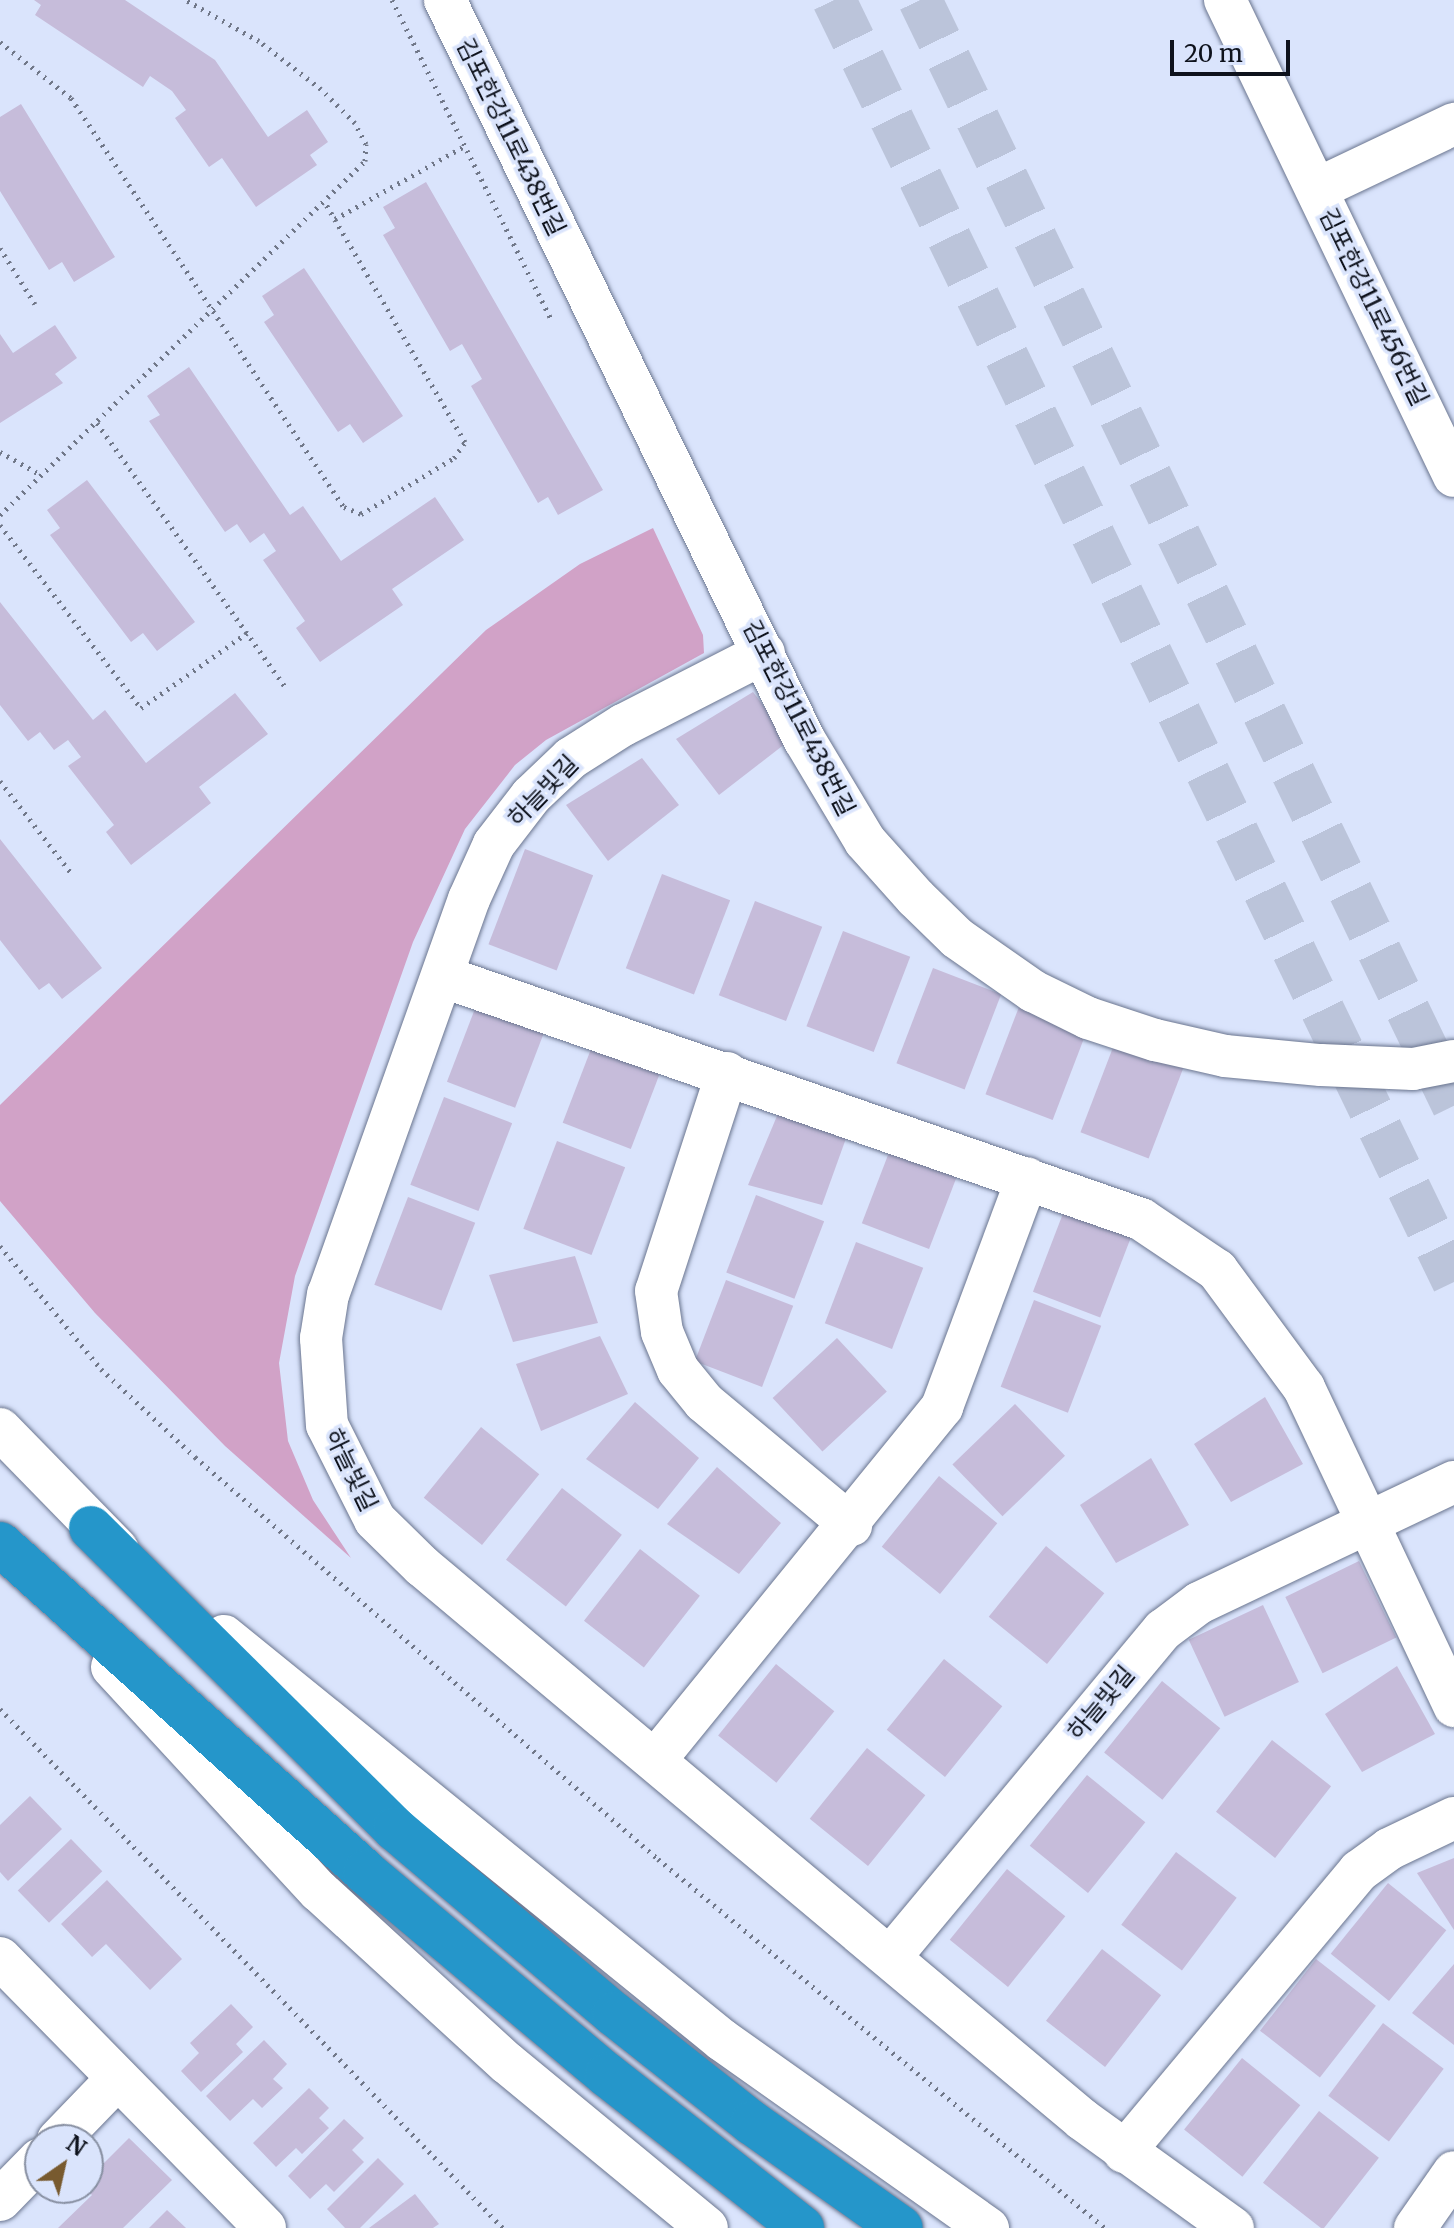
<!DOCTYPE html>
<html>
<head>
<meta charset="utf-8">
<style>
	body { margin:0 }
	#map { position:relative; width:1454px; height:2228px; overflow:hidden; background:#dae4fc; font-family:Merriweather,"Noto Sans KR",serif }
	div>[style] { position:absolute }
	[style*='--x'] { left:calc(var(--x)*1px); top:calc(var(--y)*1px); width:calc(var(--w)*1px); rotate:calc(var(--a)*1deg) }
	.green>* { inset:0; background:#d1a2c7 }
	.building>* { inset:0; background:#c6bcda; transform-origin:0 0 }
	.highway-tunnel>* { height:44px; margin-top:-22px; transform-origin:0; background:repeating-linear-gradient(90deg,#bbc4da 0 44px,transparent 0 66px) }
	.path>* { height:5px; margin-top:-2.5px; transform-origin:0; background:repeating-linear-gradient(90deg,#707788 0 2px,transparent 0 8px) }
	.roads { filter:drop-shadow(0 0 2px #6a758f) drop-shadow(0 0 2px #6a758f) }
	.minor>* { height:42px; margin:-21px; padding:0 21px; transform-origin:21px; border-radius:21px; background:#fff }
	.highway>* { height:44px; margin:-22px; padding:0 22px; transform-origin:22px; border-radius:22px; background:#2596ca }
	span { translate:-50% -50%; white-space:nowrap; text-align:center; line-height:1.15; -webkit-text-stroke:7px #dae4fc; paint-order:stroke }
	.street-label { font-size:24px; color:#0e121c }
	.north { position:absolute; left:24px; top:2124px; width:80px; height:80px; box-sizing:border-box; background:#dae4fc; border:2px solid #8890a2; border-radius:50%; rotate:34deg; font-size:22px; font-weight:700; line-height:32px; text-align:center; color:#0e121c }
	.north::after { content:''; display:block; margin:auto; width:28px; height:36px; background:#785a2f; clip-path:polygon(50% 0,100% 100%,50% 72%,0 100%) }
	.scale { position:absolute; left:1170px; top:40px; width:120px; height:36px; box-sizing:border-box; border:4px solid #0e121c; border-top:0; padding-left:10px; font-size:24px; line-height:28px; white-space:nowrap; color:#0e121c; -webkit-text-stroke:6px #dae4fc; paint-order:stroke }
</style>
</head>
<body>
<div id="map">
	<div class="green">
		<i style="clip-path:polygon(653px 528px,703px 635px,704px 653px,546px 740px,515px 765px,465px 829px,413px 942px,295px 1276px,279px 1363px,288px 1441px,313px 1500px,351px 1558px,225px 1446px,95px 1313px,0 1201px,0 1105px,486px 630px,580px 564px)"></i>
	</div>
	<div class="building">
		<i style="clip-path:polygon(34px 0,125px 0,215px 60px,268px 137px,307px 110px,328px 142px,310px 155px,317px 165px,256px 207px,222px 158px,209px 167px,175px 118px,186px 110px,172px 91px,150px 76px,143px 87px,35px 15px,41px 5px)"></i>
		<i style="clip-path:polygon(21px 104px,115px 257px,74px 282px,62px 262px,49px 270px,0 191px,0 117px)"></i>
		<i style="clip-path:polygon(426px 182px,603px 490px,558px 515px,548px 497px,538px 503px,471px 386px,482px 379px,462px 344px,450px 351px,383px 235px,395px 228px,383px 207px)"></i>
		<i style="clip-path:polygon(304px 268px,403px 416px,363px 443px,350px 424px,338px 432px,264px 322px,274px 315px,262px 296px)"></i>
		<i style="clip-path:polygon(55px 325px,77px 358px,55px 374px,63px 383px,0 423px,0 334px,13px 353px)"></i>
		<i style="clip-path:polygon(189px 367px,290px 515px,303px 506px,341px 561px,435px 497px,464px 540px,392px 589px,403px 605px,320px 662px,296px 628px,305px 621px,263px 560px,276px 551px,264px 533px,250px 543px,237px 524px,225px 532px,149px 421px,160px 415px,147px 396px)"></i>
		<i style="clip-path:polygon(87px 480px,195px 622px,157px 651px,143px 633px,131px 642px,50px 535px,60px 528px,47px 510px)"></i>
		<i style="clip-path:polygon(0 602px,93px 720px,105px 710px,146px 763px,235px 693px,268px 734px,199px 787px,211px 803px,131px 865px,106px 832px,114px 825px,68px 766px,81px 757px,68px 740px,54px 750px,40px 732px,28px 741px,0 705px)"></i>
		<i style="clip-path:polygon(753px 692px,790px 740px,719px 795px,676px 739px)"></i>
		<i style="clip-path:polygon(642px 758px,679px 805px,608px 861px,566px 805px)"></i>
		<i style="clip-path:polygon(0 839px,102px 968px,62px 999px,49px 983px,39px 990px,0 940px)"></i>
		<i style="left:525px;top:849px;width:73px;height:102px;rotate:21deg"></i>
		<i style="left:662px;top:874px;width:73px;height:101px;rotate:21deg"></i>
		<i style="left:755px;top:901px;width:72px;height:101px;rotate:21deg"></i>
		<i style="left:843px;top:931px;width:72px;height:102px;rotate:21deg"></i>
		<i style="left:933px;top:968px;width:73px;height:102px;rotate:21deg"></i>
		<i style="left:481px;top:993px;width:73px;height:95px;rotate:21deg"></i>
		<i style="left:1022px;top:999px;width:72px;height:102px;rotate:21deg"></i>
		<i style="left:596px;top:1036px;width:73px;height:93px;rotate:21deg"></i>
		<i style="left:1117px;top:1037px;width:73px;height:102px;rotate:21deg"></i>
		<i style="left:444px;top:1097px;width:73px;height:94px;rotate:21deg"></i>
		<i style="clip-path:polygon(782px 1104px,849px 1130px,822px 1205px,748px 1185px)"></i>
		<i style="left:557px;top:1141px;width:73px;height:94px;rotate:21deg"></i>
		<i style="left:893px;top:1142px;width:72px;height:87px;rotate:21deg"></i>
		<i style="left:756px;top:1195px;width:73px;height:83px;rotate:21deg"></i>
		<i style="left:408px;top:1197px;width:72px;height:94px;rotate:21deg"></i>
		<i style="left:1067px;top:1203px;width:72px;height:95px;rotate:21deg"></i>
		<i style="left:856px;top:1242px;width:72px;height:87px;rotate:21deg"></i>
		<i style="clip-path:polygon(575px 1256px,598px 1323px,513px 1342px,489px 1275px)"></i>
		<i style="left:726px;top:1280px;width:72px;height:87px;rotate:21deg"></i>
		<i style="left:1034px;top:1300px;width:72px;height:93px;rotate:21deg"></i>
		<i style="clip-path:polygon(600px 1336px,628px 1394px,541px 1431px,516px 1364px)"></i>
		<i style="left:837px;top:1338px;width:73px;height:88px;rotate:47deg"></i>
		<i style="clip-path:polygon(1265px 1397px,1303px 1464px,1231px 1502px,1194px 1444px)"></i>
		<i style="clip-path:polygon(635px 1402px,699px 1458px,658px 1509px,586px 1459px)"></i>
		<i style="left:1015px;top:1404px;width:72px;height:87px;rotate:46deg"></i>
		<i style="left:481px;top:1427px;width:75px;height:91px;rotate:39deg"></i>
		<i style="clip-path:polygon(1151px 1458px,1189px 1525px,1116px 1563px,1080px 1505px)"></i>
		<i style="clip-path:polygon(717px 1467px,781px 1523px,739px 1574px,667px 1524px)"></i>
		<i style="left:939px;top:1476px;width:75px;height:91px;rotate:39deg"></i>
		<i style="left:562px;top:1488px;width:76px;height:91px;rotate:38deg"></i>
		<i style="left:1046px;top:1546px;width:75px;height:91px;rotate:39deg"></i>
		<i style="left:640px;top:1549px;width:76px;height:91px;rotate:38deg"></i>
		<i style="left:1359px;top:1561px;width:85px;height:82px;rotate:64deg"></i>
		<i style="left:1263px;top:1605px;width:85px;height:82px;rotate:65deg"></i>
		<i style="left:944px;top:1659px;width:75px;height:91px;rotate:39deg"></i>
		<i style="left:776px;top:1664px;width:75px;height:92px;rotate:39deg"></i>
		<i style="clip-path:polygon(1397px 1666px,1435px 1734px,1362px 1772px,1325px 1714px)"></i>
		<i style="left:1162px;top:1681px;width:75px;height:92px;rotate:39deg"></i>
		<i style="left:1272px;top:1740px;width:75px;height:91px;rotate:38deg"></i>
		<i style="left:867px;top:1748px;width:75px;height:91px;rotate:39deg"></i>
		<i style="left:1087px;top:1775px;width:75px;height:91px;rotate:39deg"></i>
		<i style="clip-path:polygon(30px 1796px,62px 1829px,8px 1881px,0 1872px,0 1825px)"></i>
		<i style="left:71px;top:1839px;width:45px;height:74px;rotate:46deg"></i>
		<i style="left:1176px;top:1852px;width:76px;height:91px;rotate:37deg"></i>
		<i style="clip-path:polygon(1454px 1858px,1454px 1930px,1417px 1873px)"></i>
		<i style="left:1007px;top:1869px;width:75px;height:91px;rotate:39deg"></i>
		<i style="clip-path:polygon(107px 1880px,182px 1959px,150px 1990px,106px 1944px,92px 1957px,61px 1924px)"></i>
		<i style="left:1388px;top:1883px;width:75px;height:91px;rotate:39deg"></i>
		<i style="left:1102px;top:1949px;width:75px;height:91px;rotate:38deg"></i>
		<i style="left:1316px;top:1959px;width:76px;height:91px;rotate:38deg"></i>
		<i style="clip-path:polygon(1454px 1964px,1454px 2045px,1412px 2013px)"></i>
		<i style="clip-path:polygon(231px 2004px,253px 2027px,236px 2044px,243px 2052px,201px 2092px,181px 2071px,199px 2053px,190px 2043px)"></i>
		<i style="left:1383px;top:2023px;width:76px;height:91px;rotate:37deg"></i>
		<i style="clip-path:polygon(264px 2040px,287px 2064px,273px 2079px,283px 2088px,262px 2108px,253px 2099px,230px 2121px,206px 2096px)"></i>
		<i style="left:1242px;top:2058px;width:75px;height:92px;rotate:39deg"></i>
		<i style="clip-path:polygon(309px 2088px,329px 2108px,319px 2118px,329px 2128px,302px 2154px,296px 2148px,276px 2167px,253px 2143px)"></i>
		<i style="left:1319px;top:2111px;width:76px;height:91px;rotate:38deg"></i>
		<i style="clip-path:polygon(344px 2119px,364px 2138px,352px 2150px,364px 2162px,334px 2192px,326px 2184px,310px 2199px,288px 2176px)"></i>
		<i style="clip-path:polygon(129px 2138px,172px 2180px,123px 2228px,58px 2228px,92px 2195px,85px 2188px,88px 2179px)"></i>
		<i style="clip-path:polygon(378px 2158px,404px 2184px,360px 2228px,345px 2228px,327px 2209px)"></i>
		<i style="clip-path:polygon(415px 2194px,439px 2224px,433px 2228px,369px 2228px)"></i>
		<i style="clip-path:polygon(167px 2210px,186px 2228px,149px 2228px)"></i>
	</div>
	<div class="highway-tunnel">
		<i style="--x:834;--y:0;--w:1424;--a:64.19"></i>
		<i style="--x:920;--y:0;--w:1228;--a:64.23"></i>
	</div>
	<div class="path">
		<i style="--x:392;--y:0;--w:359;--a:63.5"></i>
		<i style="--x:0;--y:42;--w:90;--a:38.3"></i>
		<i style="--x:71;--y:98;--w:492;--a:56.3"></i>
		<i style="--x:344;--y:507;--w:18;--a:22"></i>
		<i style="--x:361;--y:514;--w:109;--a:-31.1"></i>
		<i style="--x:454;--y:458;--w:19;--a:-55"></i>
		<i style="--x:465;--y:442;--w:276;--a:-120.3"></i>
		<i style="--x:335;--y:219;--w:147;--a:-29.4"></i>
		<i style="--x:0;--y:248;--w:66;--a:58"></i>
		<i style="--x:97;--y:423;--w:324;--a:54.5"></i>
		<i style="--x:0;--y:452;--w:47;--a:29.3"></i>
		<i style="--x:0;--y:515;--w:508;--a:-44.12"></i>
		<i style="--x:365;--y:161;--w:17;--a:-87"></i>
		<i style="--x:366;--y:144;--w:24;--a:-118"></i>
		<i style="--x:355;--y:123;--w:48;--a:-135"></i>
		<i style="--x:321;--y:89;--w:78;--a:-142.3"></i>
		<i style="--x:259;--y:41;--w:84;--a:-150.7"></i>
		<i style="--x:0;--y:525;--w:231;--a:52.4"></i>
		<i style="--x:141;--y:708;--w:130;--a:-35.3"></i>
		<i style="--x:0;--y:781;--w:116;--a:52.3"></i>
		<i style="--x:0;--y:1246;--w:159;--a:50.6"></i>
		<i style="--x:101;--y:1369;--w:129;--a:43.1"></i>
		<i style="--x:195;--y:1457;--w:613;--a:40.97"></i>
		<i style="--x:658;--y:1859;--w:580;--a:39.54"></i>
		<i style="--x:0;--y:1709;--w:723;--a:45.9"></i>
	</div>
	<div class="roads">
		<div class="minor">
			<i style="--x:445;--y:0;--w:822;--a:64.09"></i>
			<i style="--x:804;--y:739;--w:119;--a:59.1"></i>
			<i style="--x:865;--y:841;--w:76;--a:48.2"></i>
			<i style="--x:916;--y:898;--w:57;--a:44.3"></i>
			<i style="--x:957;--y:938;--w:93;--a:34.9"></i>
			<i style="--x:1033;--y:991;--w:61;--a:26.1"></i>
			<i style="--x:1088;--y:1018;--w:71;--a:18.2"></i>
			<i style="--x:1155;--y:1040;--w:72;--a:12.9"></i>
			<i style="--x:1225;--y:1056;--w:96;--a:5.4"></i>
			<i style="--x:1321;--y:1065;--w:92;--a:2.5"></i>
			<i style="--x:1413;--y:1069;--w:42;--a:-11"></i>
			<i style="--x:1225;--y:0;--w:528;--a:64.31"></i>
			<i style="--x:1317;--y:189;--w:152;--a:-25.4"></i>
			<i style="--x:764;--y:653;--w:158;--a:152.9"></i>
			<i style="--x:623;--y:725;--w:62;--a:147.6"></i>
			<i style="--x:571;--y:758;--w:55;--a:136.5"></i>
			<i style="--x:531;--y:796;--w:61;--a:127.6"></i>
			<i style="--x:494;--y:844;--w:60;--a:114.4"></i>
			<i style="--x:469;--y:899;--w:419;--a:109.6"></i>
			<i style="--x:328;--y:1294;--w:45;--a:99"></i>
			<i style="--x:321;--y:1338;--w:87;--a:86.1"></i>
			<i style="--x:327;--y:1425;--w:106;--a:63.2"></i>
			<i style="--x:375;--y:1520;--w:66;--a:44.4"></i>
			<i style="--x:422;--y:1566;--w:862;--a:39.97"></i>
			<i style="--x:1083;--y:2120;--w:185;--a:35.8"></i>
			<i style="--x:444;--y:977;--w:738;--a:19.15"></i>
			<i style="--x:1141;--y:1219;--w:92;--a:33.9"></i>
			<i style="--x:1217;--y:1270;--w:147;--a:53.6"></i>
			<i style="--x:1304;--y:1388;--w:352;--a:64.7"></i>
			<i style="--x:727;--y:1073;--w:229;--a:108"></i>
			<i style="--x:656;--y:1291;--w:41;--a:81.7"></i>
			<i style="--x:662;--y:1332;--w:41;--a:67.2"></i>
			<i style="--x:678;--y:1370;--w:41;--a:50.9"></i>
			<i style="--x:704;--y:1402;--w:192;--a:39.9"></i>
			<i style="--x:0;--y:1429;--w:168;--a:45.7"></i>
			<i style="--x:224;--y:1636;--w:641;--a:39.05"></i>
			<i style="--x:722;--y:2040;--w:326;--a:35.3"></i>
			<i style="--x:112;--y:1667;--w:305;--a:47.3"></i>
			<i style="--x:319;--y:1891;--w:255;--a:42.5"></i>
			<i style="--x:507;--y:2063;--w:259;--a:39.5"></i>
			<i style="--x:656;--y:1759;--w:454;--a:-50.9"></i>
			<i style="--x:942;--y:1407;--w:244;--a:-69.6"></i>
			<i style="--x:892;--y:1955;--w:423;--a:-50.2"></i>
			<i style="--x:1163;--y:1630;--w:45;--a:-36.9"></i>
			<i style="--x:1199;--y:1603;--w:282;--a:-25.4"></i>
			<i style="--x:0;--y:1958;--w:378;--a:45.5"></i>
			<i style="--x:58;--y:2140;--w:85;--a:-46"></i>
			<i style="--x:1124;--y:2152;--w:366;--a:-50.1"></i>
			<i style="--x:1359;--y:1871;--w:37;--a:-36"></i>
			<i style="--x:1389;--y:1849;--w:72;--a:-25.5"></i>
			<i style="--x:0;--y:2200;--w:57;--a:-45.7"></i>
			<i style="--x:1415;--y:2228;--w:68;--a:-55.1"></i>
		</div>
		<div class="highway">
			<i style="--x:91;--y:1528;--w:428;--a:44.7"></i>
			<i style="--x:395;--y:1829;--w:287;--a:40.2"></i>
			<i style="--x:614;--y:2014;--w:176;--a:38.3"></i>
			<i style="--x:752;--y:2123;--w:182;--a:35.2"></i>
			<i style="--x:0;--y:1544;--w:491;--a:41.9"></i>
			<i style="--x:365;--y:1872;--w:316;--a:40"></i>
			<i style="--x:607;--y:2075;--w:248;--a:38.1"></i>
		</div>
	</div>
	<div class="street-label">
		<span style="left:511px;top:137px;rotate:64deg">김포한강11로438번길</span>
		<span style="left:1374px;top:307px;rotate:64deg">김포한강11로456번길</span>
		<span style="left:799px;top:718px;rotate:63deg">김포한강11로438번길</span>
		<span style="left:543px;top:791px;rotate:-46deg">하늘빛길</span>
		<span style="left:351px;top:1470px;rotate:64deg">하늘빛길</span>
		<span style="left:1101px;top:1703px;rotate:-50deg">하늘빛길</span>
	</div>
	<div class="north">N</div>
	<div class="scale">20 m</div>
</div>
</body>
</html>
